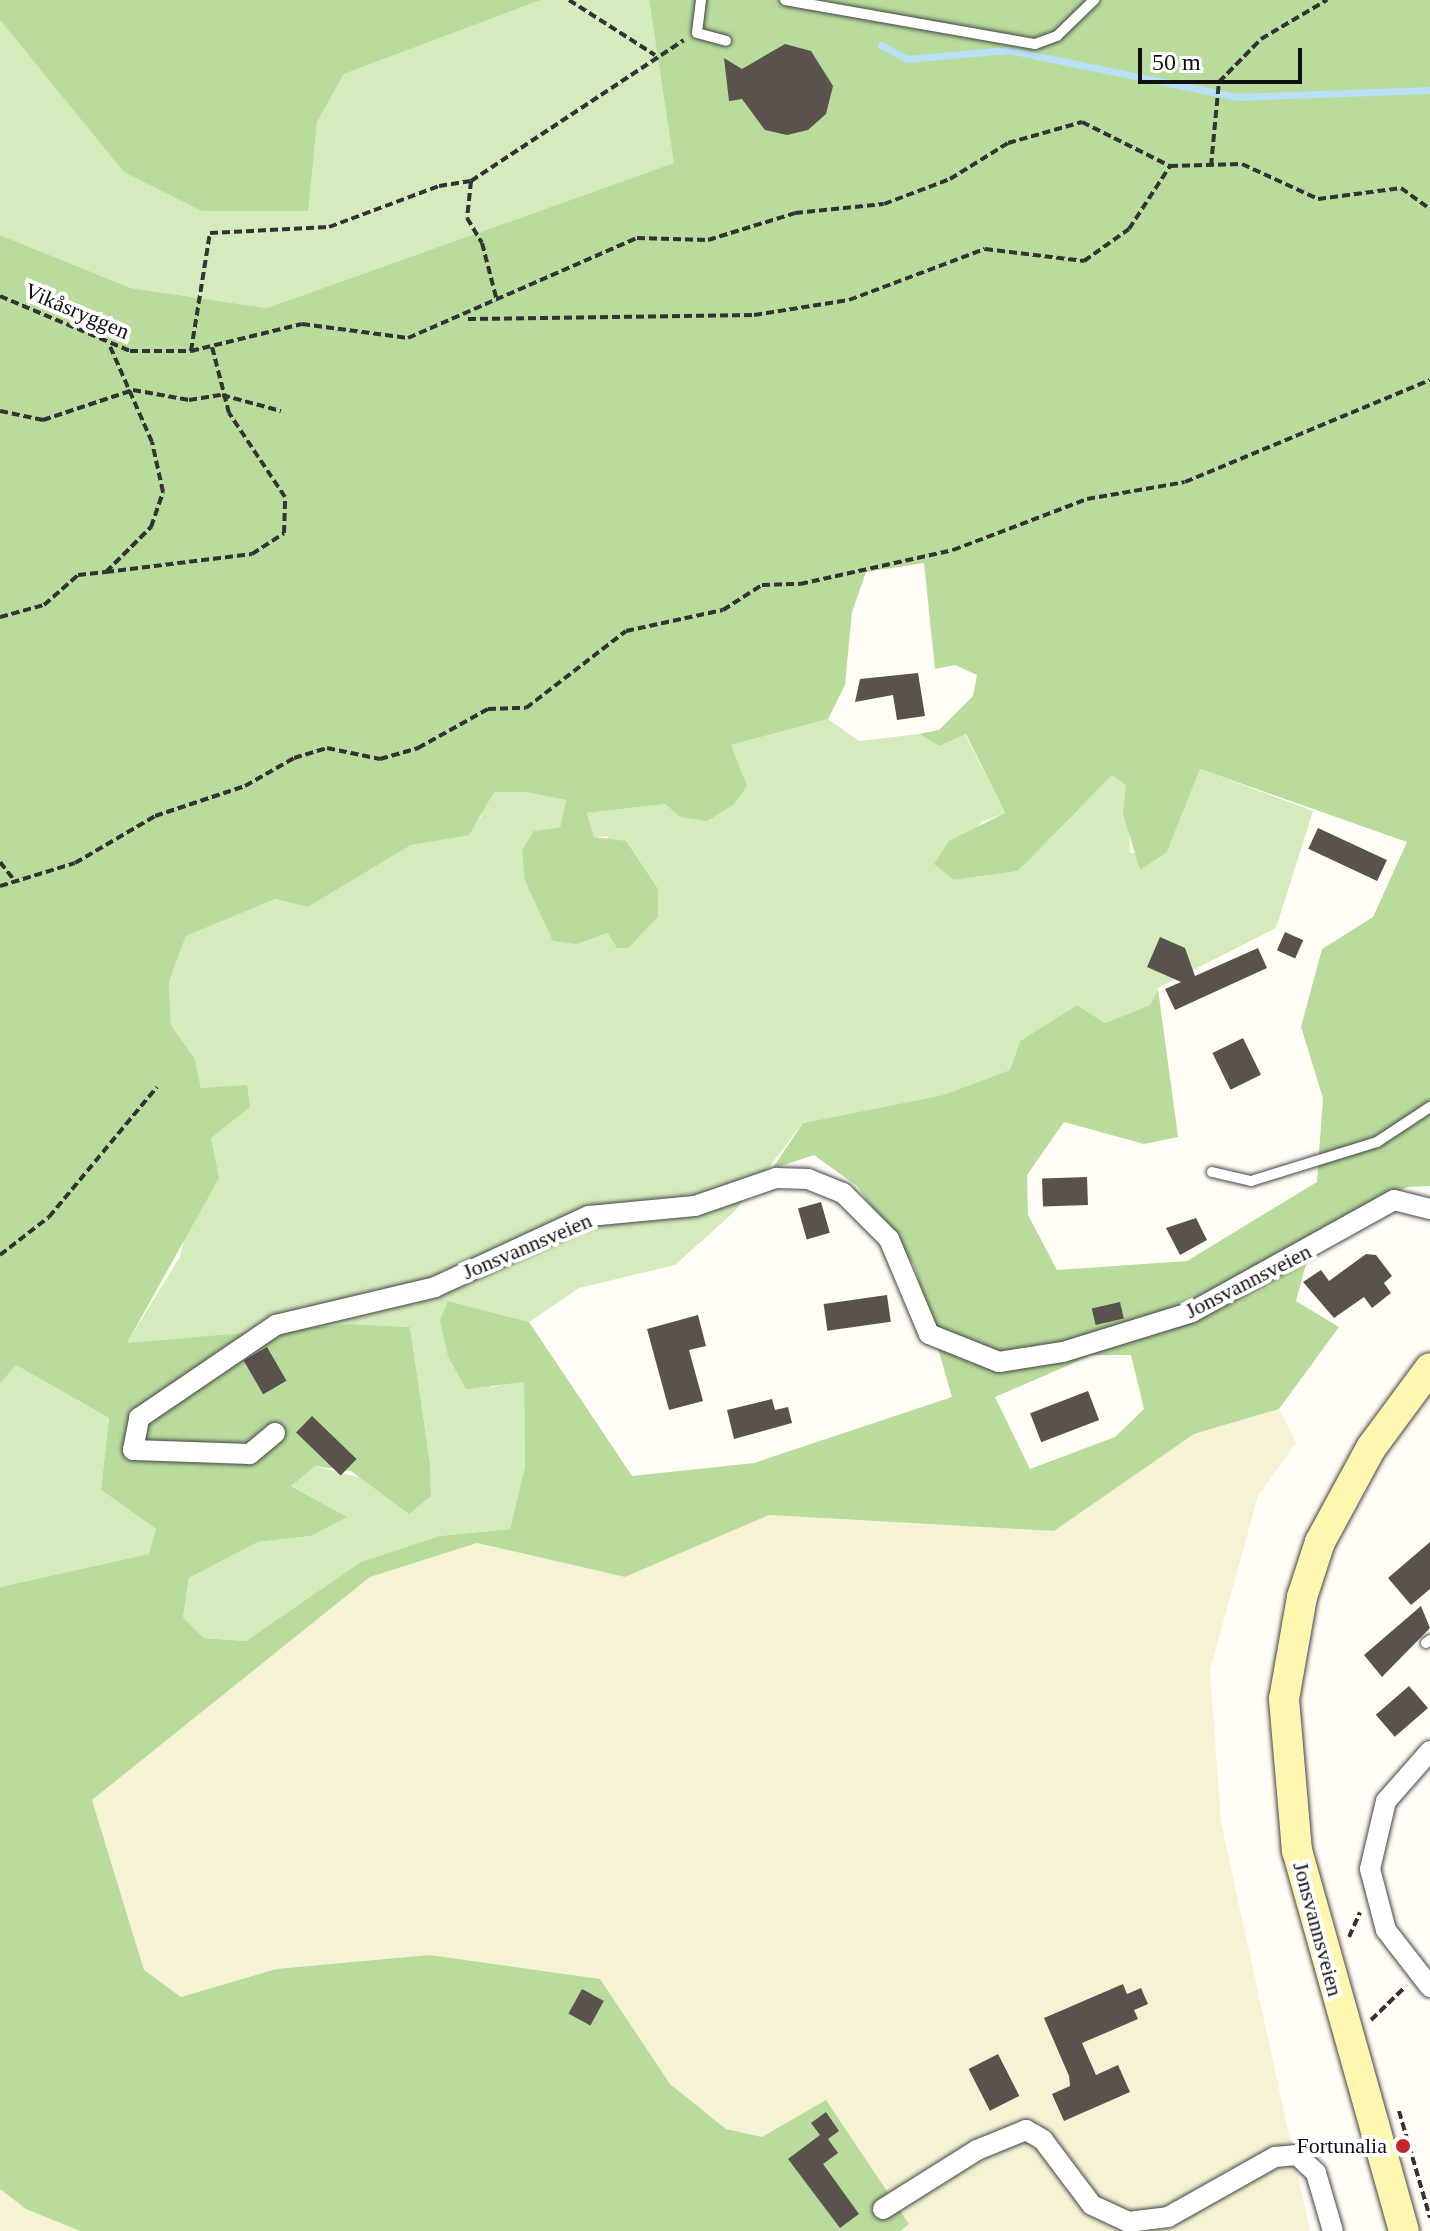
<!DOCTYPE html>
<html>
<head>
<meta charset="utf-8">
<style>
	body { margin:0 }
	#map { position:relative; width:1430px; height:2231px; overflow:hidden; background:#fffdf5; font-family:"Times New Roman",serif }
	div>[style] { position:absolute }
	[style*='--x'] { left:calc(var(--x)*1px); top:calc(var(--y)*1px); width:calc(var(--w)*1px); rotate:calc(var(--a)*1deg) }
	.farmland>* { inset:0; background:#f6f3d4 }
	.green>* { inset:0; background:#d5ebbd }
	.forest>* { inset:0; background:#b9dc9c }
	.stream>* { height:7px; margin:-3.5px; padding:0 3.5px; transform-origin:3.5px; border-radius:3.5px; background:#b9e0f7 }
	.building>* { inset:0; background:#5a524d; transform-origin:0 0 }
	.path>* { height:4px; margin-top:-2px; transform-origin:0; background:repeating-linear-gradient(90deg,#333 0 8px,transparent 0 12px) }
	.roads { filter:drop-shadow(0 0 2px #444) drop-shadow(0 0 2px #444) }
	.lane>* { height:10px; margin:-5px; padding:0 5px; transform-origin:5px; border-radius:5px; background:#fff }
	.street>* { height:20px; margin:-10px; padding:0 10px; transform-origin:10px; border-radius:10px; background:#fff }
	.secondary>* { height:30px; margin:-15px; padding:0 15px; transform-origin:15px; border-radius:15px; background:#fff6b0 }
	.dots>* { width:22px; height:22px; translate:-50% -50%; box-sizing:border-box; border:4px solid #fff; border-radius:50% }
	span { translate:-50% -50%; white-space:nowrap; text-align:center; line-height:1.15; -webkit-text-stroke:8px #fff; paint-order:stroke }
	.street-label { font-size:22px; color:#111 }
	.poi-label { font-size:22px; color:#111 }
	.right { translate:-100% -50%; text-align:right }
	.scale { position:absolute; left:1138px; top:48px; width:164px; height:36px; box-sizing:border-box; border:4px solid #111; border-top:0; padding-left:10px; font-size:24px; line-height:28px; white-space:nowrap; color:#111; -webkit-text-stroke:6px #fff; paint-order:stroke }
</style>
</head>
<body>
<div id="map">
	<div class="farmland">
		<i style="clip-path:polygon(1279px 1409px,1296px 1443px,1258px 1496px,1210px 1670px,1221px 1822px,1310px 2231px,900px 2231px,908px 2224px,762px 2137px,726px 2129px,670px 2084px,600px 1979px,428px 1955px,276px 1969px,182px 1998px,144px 1970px,92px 1800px,370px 1577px,477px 1543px,625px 1577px,769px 1515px,1054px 1531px,1194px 1434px)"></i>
		<i style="clip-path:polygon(0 2189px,26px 2209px,80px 2231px,0 2231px)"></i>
	</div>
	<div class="green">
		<i style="clip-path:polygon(541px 0,649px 0,675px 163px,267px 308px,131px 288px,0 235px,0 20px,125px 172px,307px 211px,317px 122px,344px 74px)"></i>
		<i style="clip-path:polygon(828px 719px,859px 741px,919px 734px,939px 746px,965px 734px,1005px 813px,981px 822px,954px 880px,1018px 871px,1112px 774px,1127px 785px,1130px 853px,1167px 852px,1200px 769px,1313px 811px,1276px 928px,1158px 988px,1150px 1005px,1105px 1023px,1077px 1005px,1020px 1041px,1010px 1070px,943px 1095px,803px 1123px,734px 1212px,675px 1265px,579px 1288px,529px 1322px,448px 1301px,491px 1387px,524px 1381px,525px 1466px,510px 1529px,439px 1536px,362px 1562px,246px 1641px,204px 1638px,183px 1617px,189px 1578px,258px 1542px,311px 1536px,346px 1517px,290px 1485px,315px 1466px,431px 1496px,430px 1463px,410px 1327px,351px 1324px,126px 1344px,180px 1257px,210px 1138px,246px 1086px,201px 1088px,195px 1059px,171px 1025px,169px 982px,186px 936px,275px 899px,308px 907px,411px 845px,481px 817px,483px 800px,494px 792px,525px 792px,566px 800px,560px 827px,534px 831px,577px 944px,608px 933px,608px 836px,594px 838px,587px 813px,665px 804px,680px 817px,731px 745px)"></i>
		<i style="clip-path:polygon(16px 1365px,109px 1418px,101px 1490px,156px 1529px,150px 1554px,0 1587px,0 1384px)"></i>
	</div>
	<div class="forest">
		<i style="clip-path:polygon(0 0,541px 0,344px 74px,317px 122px,308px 211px,202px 211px,124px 172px,0 20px)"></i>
		<i style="clip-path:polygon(evenodd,649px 0,1430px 0,1430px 1186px,1407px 1187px,1313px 1238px,1296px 1301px,1339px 1327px,1279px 1409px,1194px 1434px,1054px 1531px,769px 1515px,625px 1577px,477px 1543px,370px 1577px,92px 1800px,144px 1970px,181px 1997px,276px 1969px,429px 1955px,600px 1979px,670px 2084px,726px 2129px,762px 2137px,826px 2100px,909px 2224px,900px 2231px,80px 2231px,26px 2209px,0 2189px,0 1587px,149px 1554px,156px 1529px,101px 1490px,109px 1418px,16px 1365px,0 1384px,0 235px,131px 288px,267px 308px,674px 163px,649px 0,924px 563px,935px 669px,955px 665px,977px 675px,973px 696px,939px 730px,919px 734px,939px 746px,966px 734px,1005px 813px,949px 841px,934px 864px,954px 880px,1018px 871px,1112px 775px,1126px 785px,1123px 814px,1140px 870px,1167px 852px,1200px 769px,1407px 842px,1373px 917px,1322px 949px,1301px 1027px,1323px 1098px,1317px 1182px,1187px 1261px,1057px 1270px,1028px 1215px,1027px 1175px,1064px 1122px,1144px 1144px,1178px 1137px,1158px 989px,1150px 1005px,1105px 1023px,1077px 1005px,1020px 1041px,1010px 1070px,943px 1095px,803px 1123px,772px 1169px,814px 1155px,857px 1186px,914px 1265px,952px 1397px,754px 1463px,632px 1476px,529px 1322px,448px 1301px,440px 1320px,448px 1356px,466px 1389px,524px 1382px,525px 1466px,510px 1529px,439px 1536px,361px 1562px,246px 1641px,204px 1638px,183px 1617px,189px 1578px,258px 1542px,311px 1536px,347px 1517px,291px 1486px,315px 1466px,351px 1471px,409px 1514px,431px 1496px,430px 1463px,410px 1327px,351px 1324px,127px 1343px,219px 1178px,211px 1138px,250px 1107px,247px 1085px,201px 1088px,195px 1059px,171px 1025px,169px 982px,186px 936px,275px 899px,308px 907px,411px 845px,469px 835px,494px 792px,525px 792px,566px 800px,560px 827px,534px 831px,522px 850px,525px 881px,553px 941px,577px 944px,608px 933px,617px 948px,628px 948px,658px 917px,658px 889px,626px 841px,594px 837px,587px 813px,665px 804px,680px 817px,707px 821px,733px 805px,747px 786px,731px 745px,828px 719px,845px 685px,852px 612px,866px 572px,924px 563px,649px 0,1092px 1355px,1131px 1355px,1144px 1409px,1115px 1437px,1030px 1469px,995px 1397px,1092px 1355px)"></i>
	</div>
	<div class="stream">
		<i style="--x:881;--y:45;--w:30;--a:28"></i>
		<i style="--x:907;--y:59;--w:101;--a:-5.1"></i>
		<i style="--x:1008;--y:50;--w:234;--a:11.6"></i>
		<i style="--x:1237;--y:97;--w:193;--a:-2.1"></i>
	</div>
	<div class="building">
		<i style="clip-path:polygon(785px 44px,811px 51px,833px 86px,826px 114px,808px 130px,787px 135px,765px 130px,742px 99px,729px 101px,724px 58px,742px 69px)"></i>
		<i style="clip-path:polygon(918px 673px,925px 716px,897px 720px,893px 695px,855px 702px,860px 679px)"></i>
		<i style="left:1318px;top:828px;width:76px;height:23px;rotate:25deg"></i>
		<i style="left:1285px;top:932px;width:20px;height:20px;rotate:24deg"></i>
		<i style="clip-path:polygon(1160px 937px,1185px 948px,1195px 976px,1258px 948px,1267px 968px,1175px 1010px,1165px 989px,1181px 982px,1147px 967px)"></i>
		<i style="left:1243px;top:1038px;width:41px;height:34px;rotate:64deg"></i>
		<i style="left:1087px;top:1177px;width:28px;height:45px;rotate:88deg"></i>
		<i style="left:821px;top:1202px;width:32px;height:24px;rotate:74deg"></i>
		<i style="clip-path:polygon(1196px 1218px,1207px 1240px,1180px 1255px,1166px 1228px)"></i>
		<i style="clip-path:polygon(1366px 1254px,1376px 1255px,1392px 1276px,1384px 1283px,1391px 1293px,1372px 1308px,1364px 1297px,1334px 1318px,1303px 1282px,1321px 1270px,1329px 1281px)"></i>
		<i style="left:887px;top:1295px;width:27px;height:64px;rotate:82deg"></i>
		<i style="left:1120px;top:1302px;width:17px;height:29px;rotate:77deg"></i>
		<i style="clip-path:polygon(698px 1315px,706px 1346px,689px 1350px,703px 1401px,669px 1410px,647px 1329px)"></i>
		<i style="left:267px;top:1347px;width:39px;height:27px;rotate:60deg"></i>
		<i style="left:1088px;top:1391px;width:31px;height:62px;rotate:69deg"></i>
		<i style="clip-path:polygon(772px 1399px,775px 1410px,788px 1407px,792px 1423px,734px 1439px,727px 1410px)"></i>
		<i style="left:312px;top:1416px;width:62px;height:23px;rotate:44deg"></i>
		<i style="clip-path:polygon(1430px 1542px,1430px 1589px,1411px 1605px,1388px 1578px)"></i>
		<i style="clip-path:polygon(1421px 1606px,1430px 1628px,1382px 1677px,1364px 1655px)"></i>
		<i style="left:1409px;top:1686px;width:29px;height:44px;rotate:49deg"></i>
		<i style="clip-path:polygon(1123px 1984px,1127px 1994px,1141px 1988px,1148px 2004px,1134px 2010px,1138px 2019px,1082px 2043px,1096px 2075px,1118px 2065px,1130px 2092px,1064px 2121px,1052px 2094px,1070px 2086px,1069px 2076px,1044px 2018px)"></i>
		<i style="left:582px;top:1989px;width:25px;height:28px;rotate:29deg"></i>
		<i style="left:998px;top:2054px;width:47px;height:33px;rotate:63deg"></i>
		<i style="clip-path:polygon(826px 2112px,839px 2131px,828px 2139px,838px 2153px,823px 2164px,859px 2214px,840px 2228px,788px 2159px,820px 2135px,811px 2123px)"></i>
	</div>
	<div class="path">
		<i style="--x:569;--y:0;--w:102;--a:32.6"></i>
		<i style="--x:1211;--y:166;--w:84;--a:-84.6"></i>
		<i style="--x:1219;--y:82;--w:60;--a:-45.7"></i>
		<i style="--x:1261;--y:39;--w:77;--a:-30.6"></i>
		<i style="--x:471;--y:181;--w:37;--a:96"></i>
		<i style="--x:467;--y:218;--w:29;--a:59"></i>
		<i style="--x:482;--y:243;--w:60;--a:75.5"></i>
		<i style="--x:0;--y:296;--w:141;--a:22.9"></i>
		<i style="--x:130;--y:351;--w:61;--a:0"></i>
		<i style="--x:191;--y:351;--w:114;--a:-13.7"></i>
		<i style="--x:302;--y:324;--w:107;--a:7.5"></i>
		<i style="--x:408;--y:338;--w:250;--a:-23.6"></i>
		<i style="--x:637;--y:238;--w:71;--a:1.6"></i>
		<i style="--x:708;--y:240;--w:91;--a:-17.2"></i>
		<i style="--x:795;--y:213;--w:89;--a:-5.8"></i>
		<i style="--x:884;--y:204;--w:71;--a:-20.7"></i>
		<i style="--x:950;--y:179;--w:68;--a:-31.8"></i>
		<i style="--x:1008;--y:143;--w:77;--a:-15.8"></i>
		<i style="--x:1082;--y:122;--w:98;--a:26.6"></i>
		<i style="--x:1170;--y:166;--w:72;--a:-1.6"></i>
		<i style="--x:1242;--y:164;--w:84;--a:24.7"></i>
		<i style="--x:1318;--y:199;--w:84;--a:-7.5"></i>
		<i style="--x:1401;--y:188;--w:36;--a:36"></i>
		<i style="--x:468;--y:319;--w:286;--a:-0.8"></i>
		<i style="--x:754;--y:315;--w:96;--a:-9"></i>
		<i style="--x:849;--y:300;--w:145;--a:-20.6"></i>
		<i style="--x:985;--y:249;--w:100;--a:6.9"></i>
		<i style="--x:1084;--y:261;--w:55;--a:-35.4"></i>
		<i style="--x:1129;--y:229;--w:75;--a:-56.9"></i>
		<i style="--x:191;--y:351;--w:120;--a:-80.9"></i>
		<i style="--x:210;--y:233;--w:119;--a:-2.9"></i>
		<i style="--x:329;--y:227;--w:117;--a:-20.4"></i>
		<i style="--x:439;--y:186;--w:32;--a:-9"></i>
		<i style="--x:471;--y:181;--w:255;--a:-33.5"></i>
		<i style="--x:0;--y:411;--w:44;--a:11.8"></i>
		<i style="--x:43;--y:420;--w:95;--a:-18.4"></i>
		<i style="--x:133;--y:390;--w:57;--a:10.1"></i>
		<i style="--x:189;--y:400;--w:33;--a:-9"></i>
		<i style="--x:222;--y:395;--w:61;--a:15.2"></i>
		<i style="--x:106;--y:572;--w:147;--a:-7"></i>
		<i style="--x:252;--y:554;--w:38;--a:-33"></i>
		<i style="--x:284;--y:533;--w:36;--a:-88"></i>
		<i style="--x:285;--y:497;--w:101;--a:-123.7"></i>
		<i style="--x:229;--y:413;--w:68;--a:-104.4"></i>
		<i style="--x:0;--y:617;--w:46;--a:-15.3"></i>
		<i style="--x:44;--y:605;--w:45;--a:-41.4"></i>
		<i style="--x:78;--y:575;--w:28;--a:-6"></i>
		<i style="--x:106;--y:572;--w:64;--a:-45"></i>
		<i style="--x:151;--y:527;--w:37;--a:-71"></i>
		<i style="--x:163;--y:492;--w:51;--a:-102.4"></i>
		<i style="--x:152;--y:442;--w:107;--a:-113.7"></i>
		<i style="--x:0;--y:862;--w:23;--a:52"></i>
		<i style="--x:0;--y:886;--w:78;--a:-17"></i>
		<i style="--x:75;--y:863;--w:93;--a:-30.4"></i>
		<i style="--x:155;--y:816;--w:95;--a:-18.4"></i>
		<i style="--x:245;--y:786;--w:56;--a:-29.7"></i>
		<i style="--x:294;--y:758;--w:34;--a:-17"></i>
		<i style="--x:327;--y:748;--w:54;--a:11.7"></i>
		<i style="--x:380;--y:759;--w:40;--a:-16"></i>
		<i style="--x:418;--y:748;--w:80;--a:-29.1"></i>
		<i style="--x:488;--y:709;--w:38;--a:-2"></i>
		<i style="--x:526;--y:708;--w:126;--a:-37.6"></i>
		<i style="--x:626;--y:631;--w:99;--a:-12.2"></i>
		<i style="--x:723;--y:610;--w:46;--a:-32.7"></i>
		<i style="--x:762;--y:585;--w:38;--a:-2"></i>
		<i style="--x:800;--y:584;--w:157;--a:-12.5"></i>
		<i style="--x:953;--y:550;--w:143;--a:-20.8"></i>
		<i style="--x:1087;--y:499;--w:99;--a:-9.8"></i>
		<i style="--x:1185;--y:482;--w:265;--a:-22.6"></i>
		<i style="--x:0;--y:1255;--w:62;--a:-37.8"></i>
		<i style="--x:49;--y:1217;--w:169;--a:-50.3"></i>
		<i style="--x:1349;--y:1937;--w:27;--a:-66"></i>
		<i style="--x:1371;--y:2020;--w:46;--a:-44.1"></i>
		<i style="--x:1399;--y:2111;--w:111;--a:73.8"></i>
	</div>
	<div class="roads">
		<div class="lane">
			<i style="--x:701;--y:0;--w:33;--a:97"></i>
			<i style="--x:697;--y:33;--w:30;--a:15"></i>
			<i style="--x:785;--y:0;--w:254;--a:10"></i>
			<i style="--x:1035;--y:44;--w:23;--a:-20"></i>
			<i style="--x:1057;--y:36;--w:52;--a:-44.2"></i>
			<i style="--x:1212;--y:1172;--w:40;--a:13"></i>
			<i style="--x:1251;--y:1181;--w:132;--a:-17.2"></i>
			<i style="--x:1377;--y:1142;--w:64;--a:-33.4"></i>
			<i style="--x:1426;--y:1643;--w:5;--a:-37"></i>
		</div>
		<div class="street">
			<i style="--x:275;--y:1433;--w:33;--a:140"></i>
			<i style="--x:250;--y:1454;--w:117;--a:-178"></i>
			<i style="--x:133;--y:1450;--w:33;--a:-79"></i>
			<i style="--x:139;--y:1418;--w:166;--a:-34.2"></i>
			<i style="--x:276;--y:1325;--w:163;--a:-13.4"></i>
			<i style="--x:435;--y:1287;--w:170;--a:-24.8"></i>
			<i style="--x:589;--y:1216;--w:106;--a:-5.4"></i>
			<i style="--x:695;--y:1206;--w:86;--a:-19.1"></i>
			<i style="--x:776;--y:1178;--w:32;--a:2"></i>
			<i style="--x:808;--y:1179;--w:38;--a:22"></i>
			<i style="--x:843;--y:1193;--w:65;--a:45"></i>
			<i style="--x:889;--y:1239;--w:103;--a:67.2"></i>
			<i style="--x:929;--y:1334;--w:75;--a:21.8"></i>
			<i style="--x:999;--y:1362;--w:65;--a:-8.9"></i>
			<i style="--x:1063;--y:1352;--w:135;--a:-17.2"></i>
			<i style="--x:1192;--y:1312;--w:231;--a:-29"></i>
			<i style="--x:1394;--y:1200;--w:37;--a:14"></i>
			<i style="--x:1430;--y:1751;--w:67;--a:131.3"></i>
			<i style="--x:1386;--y:1801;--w:70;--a:103.2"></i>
			<i style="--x:1370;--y:1869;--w:63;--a:75.3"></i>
			<i style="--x:1386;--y:1930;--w:72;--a:52.3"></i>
			<i style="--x:883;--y:2209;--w:111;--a:-32.1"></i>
			<i style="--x:977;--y:2150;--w:53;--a:-22.2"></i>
			<i style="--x:1026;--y:2130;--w:20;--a:30"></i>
			<i style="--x:1043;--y:2140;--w:81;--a:53"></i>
			<i style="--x:1092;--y:2205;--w:40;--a:25"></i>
			<i style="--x:1128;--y:2222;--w:40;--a:-7.1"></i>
			<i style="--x:1168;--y:2217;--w:123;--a:-29.3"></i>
			<i style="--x:1275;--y:2157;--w:22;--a:-5"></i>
			<i style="--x:1297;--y:2155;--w:26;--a:43"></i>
			<i style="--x:1316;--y:2173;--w:60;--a:73.7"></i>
		</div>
		<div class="secondary">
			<i style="--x:1404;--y:2231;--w:395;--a:-105.7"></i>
			<i style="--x:1297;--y:1851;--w:153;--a:-94.9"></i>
			<i style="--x:1284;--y:1699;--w:104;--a:-80"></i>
			<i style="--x:1302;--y:1597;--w:58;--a:-71.9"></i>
			<i style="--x:1320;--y:1542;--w:107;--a:-61.5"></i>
			<i style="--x:1371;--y:1448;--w:99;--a:-53.6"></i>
		</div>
	</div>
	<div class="dots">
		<i style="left:1403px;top:2146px;background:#c4262e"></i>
	</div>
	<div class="street-label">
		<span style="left:77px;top:311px;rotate:23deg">Vikåsryggen</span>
		<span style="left:527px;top:1246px;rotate:-23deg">Jonsvannsveien</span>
		<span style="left:1248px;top:1281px;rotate:-27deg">Jonsvannsveien</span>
		<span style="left:1318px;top:1929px;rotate:75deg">Jonsvannsveien</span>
	</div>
	<div class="poi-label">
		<span class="right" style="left:1387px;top:2146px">Fortunalia</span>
	</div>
	<div class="scale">50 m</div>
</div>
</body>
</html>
